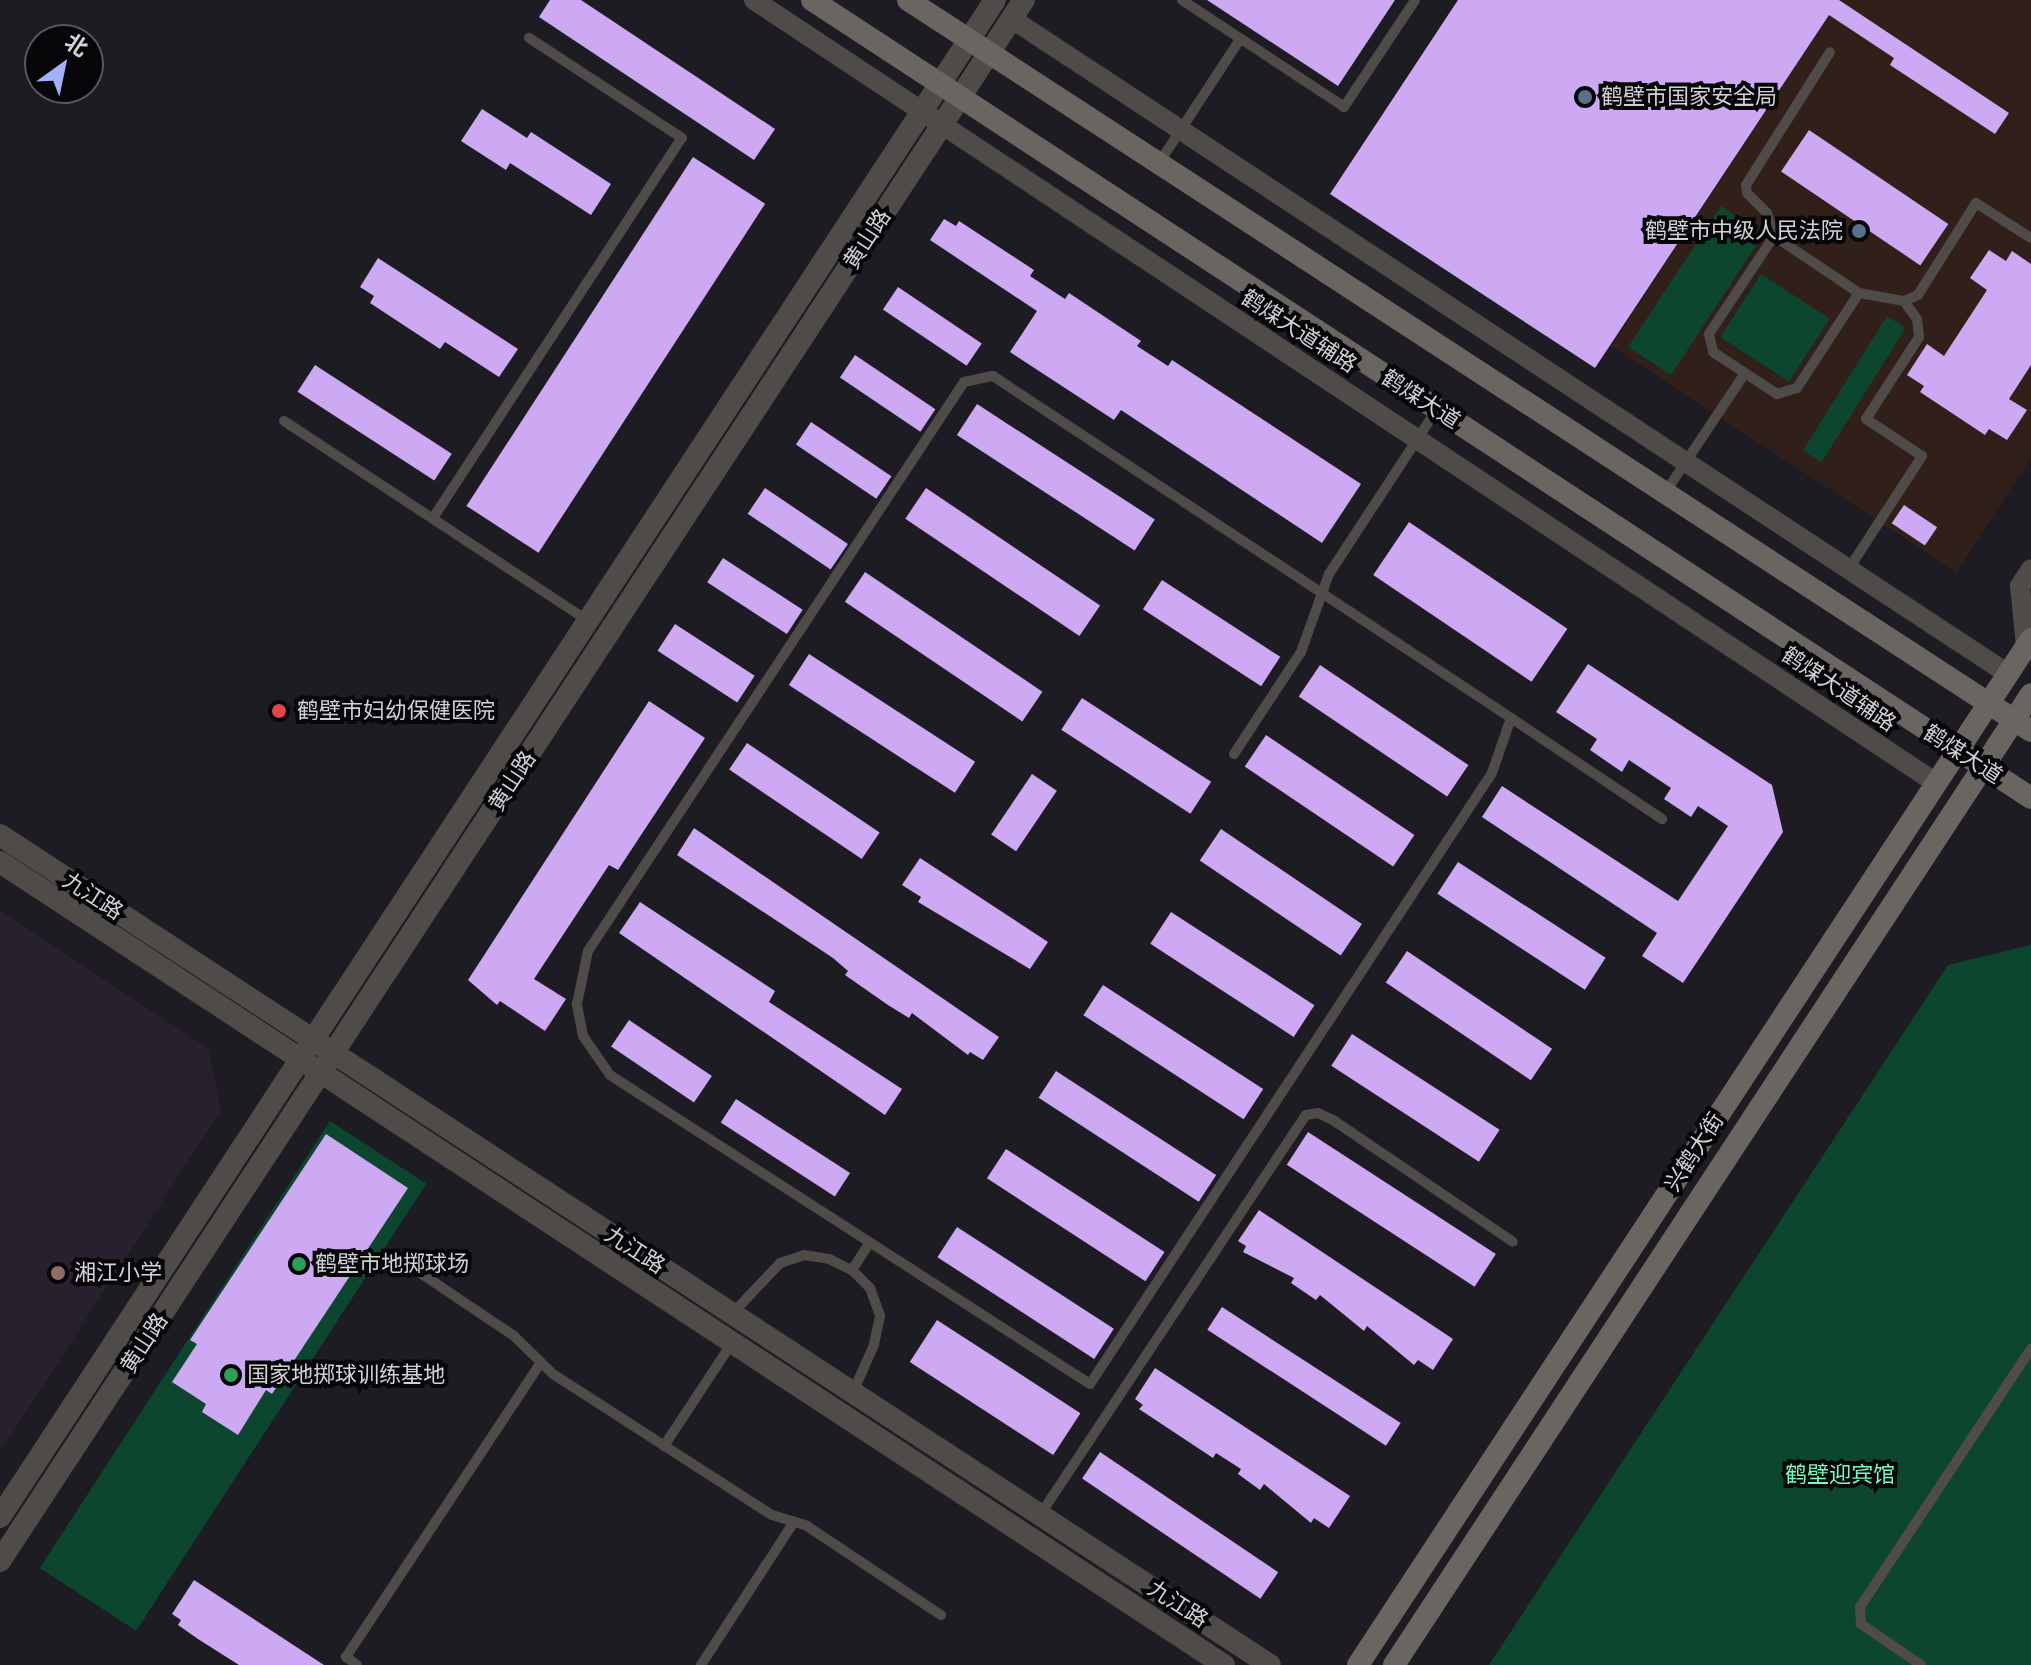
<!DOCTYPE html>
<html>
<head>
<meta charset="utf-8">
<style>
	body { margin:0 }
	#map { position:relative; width:2031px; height:1665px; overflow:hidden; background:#1d1c23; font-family:Montserrat,"Noto Sans SC",sans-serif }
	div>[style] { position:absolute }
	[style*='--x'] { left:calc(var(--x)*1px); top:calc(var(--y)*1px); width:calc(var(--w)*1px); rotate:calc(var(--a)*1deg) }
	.commercial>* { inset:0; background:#311f19 }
	.education>* { inset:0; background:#29202f }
	.green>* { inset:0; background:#0c462e; transform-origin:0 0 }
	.building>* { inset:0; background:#cda9f4; transform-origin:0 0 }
	.service>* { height:10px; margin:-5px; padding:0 5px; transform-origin:5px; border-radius:5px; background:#4f4b48 }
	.minor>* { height:20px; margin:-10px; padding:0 10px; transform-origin:10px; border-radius:10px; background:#4f4b48 }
	.tertiary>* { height:22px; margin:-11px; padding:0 11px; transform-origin:11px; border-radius:11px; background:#4f4b48 }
	.secondary>* { height:22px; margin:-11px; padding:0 11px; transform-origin:11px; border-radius:11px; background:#6a6561 }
	.dots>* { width:22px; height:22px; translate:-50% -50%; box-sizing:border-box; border:4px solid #07070a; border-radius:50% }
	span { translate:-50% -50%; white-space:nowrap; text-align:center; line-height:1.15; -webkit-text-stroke:8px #07070a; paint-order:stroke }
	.poi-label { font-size:22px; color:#d2d1d6 }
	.left { translate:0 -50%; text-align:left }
	.right { translate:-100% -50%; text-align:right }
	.street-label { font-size:22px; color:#d2d1d6 }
	.park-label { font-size:22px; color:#7bf9bd }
	.north { position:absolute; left:24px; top:24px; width:80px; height:80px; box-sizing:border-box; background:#07070a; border:2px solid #58585c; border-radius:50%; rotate:33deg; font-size:22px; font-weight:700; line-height:32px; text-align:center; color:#d2d1d6 }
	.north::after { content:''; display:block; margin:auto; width:28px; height:36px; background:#a1b2fd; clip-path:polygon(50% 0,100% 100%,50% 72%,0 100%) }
</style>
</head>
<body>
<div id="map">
	<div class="commercial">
		<i style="clip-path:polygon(1839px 0,2031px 0,2031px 458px,1956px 572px,1611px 346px)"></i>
	</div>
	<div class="education">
		<i style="clip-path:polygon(0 911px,208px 1048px,221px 1110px,0 1452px)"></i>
	</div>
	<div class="green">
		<i style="clip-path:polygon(1721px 206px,1751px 226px,1759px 236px,1756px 246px,1671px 375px,1628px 347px)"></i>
		<i style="left:1761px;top:274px;width:82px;height:75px;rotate:33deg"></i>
		<i style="left:1887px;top:316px;width:22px;height:159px;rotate:32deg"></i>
		<i style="clip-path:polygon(2031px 945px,2031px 1665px,1489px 1665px,1948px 965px)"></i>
		<i style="left:330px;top:1121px;width:115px;height:533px;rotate:33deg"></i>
	</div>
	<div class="building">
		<i style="clip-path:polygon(550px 0,581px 0,775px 129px,754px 160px,539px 17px)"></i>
		<i style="clip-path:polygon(1207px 0,1395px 0,1338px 86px)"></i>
		<i style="clip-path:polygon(1458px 0,1839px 0,2009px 113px,1995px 134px,1890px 65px,1894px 58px,1829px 15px,1595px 368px,1330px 194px)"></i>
		<i style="clip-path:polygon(482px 109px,527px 138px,531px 132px,611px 184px,591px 215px,510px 163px,506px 170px,461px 141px)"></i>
		<i style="left:1809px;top:130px;width:168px;height:50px;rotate:34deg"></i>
		<i style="left:693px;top:157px;width:86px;height:416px;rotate:33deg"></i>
		<i style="clip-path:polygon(944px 219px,956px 226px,959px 221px,1034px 270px,1030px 276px,1065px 299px,1069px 293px,1141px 341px,1137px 346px,1168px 366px,1172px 360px,1361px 484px,1322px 543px,1121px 410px,1114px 420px,1010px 352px,1037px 311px,930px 240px)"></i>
		<i style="clip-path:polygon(1989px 250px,2006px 261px,2012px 251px,2031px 264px,2031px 365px,2009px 399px,2027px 410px,2007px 440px,1989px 429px,1985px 435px,1920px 392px,1924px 386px,1907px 375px,1927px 344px,1944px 356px,1987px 290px,1970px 278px)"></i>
		<i style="clip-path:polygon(378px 258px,518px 349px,499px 377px,445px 342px,440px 349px,370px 303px,374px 296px,360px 287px)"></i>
		<i style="left:898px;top:287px;width:101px;height:27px;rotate:34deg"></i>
		<i style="left:855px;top:355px;width:97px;height:27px;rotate:34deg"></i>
		<i style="left:315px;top:365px;width:163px;height:32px;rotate:33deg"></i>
		<i style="left:977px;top:404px;width:212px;height:37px;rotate:33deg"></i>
		<i style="left:811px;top:422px;width:97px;height:27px;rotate:34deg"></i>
		<i style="left:765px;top:488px;width:100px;height:31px;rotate:34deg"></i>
		<i style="left:926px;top:488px;width:210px;height:37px;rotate:34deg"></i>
		<i style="left:1904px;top:505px;width:40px;height:22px;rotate:34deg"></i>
		<i style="left:1409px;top:522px;width:191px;height:64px;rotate:34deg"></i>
		<i style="left:723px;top:558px;width:95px;height:29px;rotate:33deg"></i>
		<i style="left:865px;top:572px;width:214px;height:36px;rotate:34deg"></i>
		<i style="left:1162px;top:580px;width:141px;height:35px;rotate:33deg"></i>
		<i style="left:675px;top:624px;width:95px;height:32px;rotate:33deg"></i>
		<i style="left:809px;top:654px;width:198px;height:37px;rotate:33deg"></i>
		<i style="clip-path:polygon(1588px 664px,1772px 785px,1783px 832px,1683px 983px,1642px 956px,1657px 933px,1482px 817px,1502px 786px,1678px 901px,1728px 826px,1698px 806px,1691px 817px,1664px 799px,1671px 788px,1629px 760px,1622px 772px,1590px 750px,1597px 739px,1556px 712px)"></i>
		<i style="left:1320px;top:665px;width:179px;height:38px;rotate:34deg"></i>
		<i style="left:1082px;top:698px;width:154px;height:38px;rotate:33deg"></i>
		<i style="clip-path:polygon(649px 701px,705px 738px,618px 870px,609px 865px,534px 979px,566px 999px,545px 1031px,500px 1001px,497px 1005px,468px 980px)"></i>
		<i style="left:1266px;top:735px;width:179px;height:38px;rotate:34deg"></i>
		<i style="left:747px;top:743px;width:160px;height:32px;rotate:34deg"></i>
		<i style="left:1032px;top:774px;width:30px;height:73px;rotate:34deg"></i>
		<i style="clip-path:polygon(694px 828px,999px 1037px,983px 1060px,970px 1052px,968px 1055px,912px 1013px,909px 1018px,888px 1005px,845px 975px,848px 971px,833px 958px,677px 855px)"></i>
		<i style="left:1221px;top:829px;width:170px;height:38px;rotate:34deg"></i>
		<i style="clip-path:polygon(920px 858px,1048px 942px,1030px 969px,918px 902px,921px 897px,902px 885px)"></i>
		<i style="left:1458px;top:862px;width:176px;height:38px;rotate:33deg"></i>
		<i style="clip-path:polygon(640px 902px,775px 991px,769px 1002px,902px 1089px,885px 1115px,619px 933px)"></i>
		<i style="left:1171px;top:912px;width:171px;height:38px;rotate:33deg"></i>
		<i style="left:1407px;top:951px;width:175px;height:38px;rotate:34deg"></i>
		<i style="left:1103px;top:985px;width:191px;height:36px;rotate:33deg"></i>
		<i style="left:629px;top:1020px;width:100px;height:32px;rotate:34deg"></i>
		<i style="left:1352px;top:1034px;width:176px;height:38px;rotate:33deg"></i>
		<i style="left:1056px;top:1071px;width:191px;height:32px;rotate:33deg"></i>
		<i style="left:736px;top:1099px;width:136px;height:28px;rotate:33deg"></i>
		<i style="left:1308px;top:1132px;width:224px;height:39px;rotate:33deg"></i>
		<i style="clip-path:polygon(326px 1134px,408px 1188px,272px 1394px,266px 1390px,238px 1435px,202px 1412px,206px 1404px,172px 1382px,197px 1344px,190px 1340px)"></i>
		<i style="left:1006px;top:1149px;width:189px;height:35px;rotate:33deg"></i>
		<i style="clip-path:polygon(1259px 1210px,1453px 1339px,1433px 1370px,1418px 1360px,1414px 1365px,1367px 1326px,1364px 1331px,1320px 1295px,1316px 1300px,1291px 1283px,1294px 1278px,1243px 1252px,1246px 1246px,1238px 1241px)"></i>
		<i style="left:957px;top:1227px;width:187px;height:36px;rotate:33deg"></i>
		<i style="left:1222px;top:1307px;width:213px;height:27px;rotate:33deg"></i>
		<i style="left:937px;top:1320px;width:171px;height:50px;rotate:33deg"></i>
		<i style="clip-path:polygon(1155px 1368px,1350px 1496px,1329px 1528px,1314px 1518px,1311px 1523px,1264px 1484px,1260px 1490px,1238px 1474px,1241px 1469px,1216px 1453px,1213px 1458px,1139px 1409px,1143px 1405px,1135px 1399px)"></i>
		<i style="left:1100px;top:1452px;width:215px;height:32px;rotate:34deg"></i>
		<i style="clip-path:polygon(194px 1580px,324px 1665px,239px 1665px,198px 1639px,178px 1625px,181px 1620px,172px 1614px)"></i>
	</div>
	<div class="service">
		<i style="--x:1182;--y:0;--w:194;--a:33.4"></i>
		<i style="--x:1344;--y:107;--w:128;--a:-56.4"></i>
		<i style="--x:1159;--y:163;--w:148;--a:-56.8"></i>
		<i style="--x:1774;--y:236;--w:118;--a:123.6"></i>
		<i style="--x:1709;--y:334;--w:18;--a:77"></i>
		<i style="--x:1713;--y:352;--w:77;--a:33.3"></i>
		<i style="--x:1777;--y:394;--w:21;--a:-17"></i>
		<i style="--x:1797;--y:388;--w:113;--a:-56.9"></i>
		<i style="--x:1859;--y:293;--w:102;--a:-146.2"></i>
		<i style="--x:1774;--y:236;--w:24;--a:-107"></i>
		<i style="--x:1767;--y:213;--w:28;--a:-135"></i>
		<i style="--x:1747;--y:193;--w:8;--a:-97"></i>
		<i style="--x:1746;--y:185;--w:157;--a:-57.7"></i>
		<i style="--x:1859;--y:293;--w:46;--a:10.1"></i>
		<i style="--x:1904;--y:301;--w:15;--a:-23"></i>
		<i style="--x:1918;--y:295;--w:109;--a:-57.8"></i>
		<i style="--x:1976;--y:203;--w:65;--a:32.5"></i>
		<i style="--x:284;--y:421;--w:364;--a:33.3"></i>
		<i style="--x:1665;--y:493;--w:144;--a:-56.3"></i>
		<i style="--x:433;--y:518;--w:454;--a:-56.8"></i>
		<i style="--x:682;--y:138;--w:183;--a:-146.8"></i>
		<i style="--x:1848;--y:570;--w:136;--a:-57"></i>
		<i style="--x:1922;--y:456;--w:67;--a:-146.5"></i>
		<i style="--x:1866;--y:419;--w:98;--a:-57.1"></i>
		<i style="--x:1919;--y:337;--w:18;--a:-96"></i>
		<i style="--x:1917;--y:319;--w:22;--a:-126"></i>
		<i style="--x:1511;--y:718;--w:58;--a:109.1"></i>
		<i style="--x:1492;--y:773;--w:731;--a:123.34"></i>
		<i style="--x:1090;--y:1384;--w:571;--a:-147.23"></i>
		<i style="--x:610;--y:1075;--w:47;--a:-124.7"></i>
		<i style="--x:583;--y:1036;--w:33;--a:-101"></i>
		<i style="--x:577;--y:1004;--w:54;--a:-78.3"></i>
		<i style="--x:588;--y:951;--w:682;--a:-56.54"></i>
		<i style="--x:964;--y:382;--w:30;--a:-12"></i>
		<i style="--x:993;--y:376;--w:621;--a:33.43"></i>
		<i style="--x:1511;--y:718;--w:182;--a:33.8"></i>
		<i style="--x:1234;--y:754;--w:122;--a:-56.7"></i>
		<i style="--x:1301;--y:652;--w:83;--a:-70.3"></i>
		<i style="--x:1329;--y:574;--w:197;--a:-56.8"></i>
		<i style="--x:410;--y:1266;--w:125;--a:33.9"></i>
		<i style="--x:514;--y:1336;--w:54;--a:44.3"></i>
		<i style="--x:553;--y:1374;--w:260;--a:32.8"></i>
		<i style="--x:772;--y:1515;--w:37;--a:17"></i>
		<i style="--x:807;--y:1526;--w:161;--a:33.6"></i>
		<i style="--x:852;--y:1270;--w:33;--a:-57"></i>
		<i style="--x:732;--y:1314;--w:70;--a:-46.7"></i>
		<i style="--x:780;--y:1263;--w:25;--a:-18"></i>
		<i style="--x:804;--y:1255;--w:25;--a:9"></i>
		<i style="--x:829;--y:1259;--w:25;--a:26"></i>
		<i style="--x:852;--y:1270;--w:25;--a:45"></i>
		<i style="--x:870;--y:1288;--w:30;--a:70"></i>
		<i style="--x:880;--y:1316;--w:30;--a:102"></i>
		<i style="--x:874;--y:1345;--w:51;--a:114.1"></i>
		<i style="--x:664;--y:1446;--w:123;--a:-56.6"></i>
		<i style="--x:1040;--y:1515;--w:480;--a:-56.4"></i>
		<i style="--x:1306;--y:1115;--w:12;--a:-9"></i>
		<i style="--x:1318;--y:1113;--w:17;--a:25"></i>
		<i style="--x:1333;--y:1120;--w:217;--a:34.1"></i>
		<i style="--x:357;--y:1665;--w:14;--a:-144"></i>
		<i style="--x:346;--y:1657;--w:351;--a:-56.5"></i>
		<i style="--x:701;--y:1665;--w:171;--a:-57"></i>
		<i style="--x:1921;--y:1665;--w:73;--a:-145.7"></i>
		<i style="--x:1861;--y:1624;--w:17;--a:-93"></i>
		<i style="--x:1860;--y:1607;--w:310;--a:-56.5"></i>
	</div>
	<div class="minor">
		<i style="--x:754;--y:0;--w:1418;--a:33.52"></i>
		<i style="--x:1012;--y:19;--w:1192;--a:33.33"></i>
		<i style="--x:2026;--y:647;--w:61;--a:-95.6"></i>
		<i style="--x:2020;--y:586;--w:20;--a:-57"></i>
	</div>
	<div class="tertiary">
		<i style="--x:0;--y:835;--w:1517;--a:33.17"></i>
		<i style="--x:0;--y:862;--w:1464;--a:33.27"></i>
		<i style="--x:0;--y:1517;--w:1814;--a:-56.74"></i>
		<i style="--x:0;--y:1561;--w:1867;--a:-56.74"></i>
	</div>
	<div class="secondary">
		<i style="--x:812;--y:0;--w:1457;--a:33.21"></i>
		<i style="--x:908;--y:0;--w:1340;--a:33.06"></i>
		<i style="--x:1358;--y:1665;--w:1227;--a:-56.74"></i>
		<i style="--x:1394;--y:1665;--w:1161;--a:-56.73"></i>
	</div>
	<div class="dots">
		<i style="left:1585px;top:97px;background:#5c6f8a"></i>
		<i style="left:1859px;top:231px;background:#5c6f8a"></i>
		<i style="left:279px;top:711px;background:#e0444e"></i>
		<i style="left:299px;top:1264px;background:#2e9e5b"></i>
		<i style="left:58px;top:1273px;background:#8d6e63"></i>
		<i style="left:231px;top:1375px;background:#2e9e5b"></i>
	</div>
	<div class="poi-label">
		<span class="left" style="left:1601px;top:97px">鹤壁市国家安全局</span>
		<span class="right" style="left:1843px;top:231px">鹤壁市中级人民法院</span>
		<span class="left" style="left:297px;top:711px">鹤壁市妇幼保健医院</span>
		<span class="left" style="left:315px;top:1264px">鹤壁市地掷球场</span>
		<span class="left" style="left:74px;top:1273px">湘江小学</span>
		<span class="left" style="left:247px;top:1375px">国家地掷球训练基地</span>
	</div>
	<div class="street-label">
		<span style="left:867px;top:239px;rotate:-57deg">黄山路</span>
		<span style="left:1299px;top:331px;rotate:33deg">鹤煤大道辅路</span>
		<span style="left:1421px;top:399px;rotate:33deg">鹤煤大道</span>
		<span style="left:1839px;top:689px;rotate:34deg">鹤煤大道辅路</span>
		<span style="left:1963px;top:754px;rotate:33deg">鹤煤大道</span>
		<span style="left:512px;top:781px;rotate:-57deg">黄山路</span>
		<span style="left:93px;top:896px;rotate:33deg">九江路</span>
		<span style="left:1694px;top:1152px;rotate:-57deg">兴鹤大街</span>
		<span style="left:635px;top:1250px;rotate:33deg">九江路</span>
		<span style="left:144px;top:1343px;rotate:-57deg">黄山路</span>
		<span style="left:1178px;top:1604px;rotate:33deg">九江路</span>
	</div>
	<div class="park-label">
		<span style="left:1840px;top:1475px">鹤壁迎宾馆</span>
	</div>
	<div class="north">北</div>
</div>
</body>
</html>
